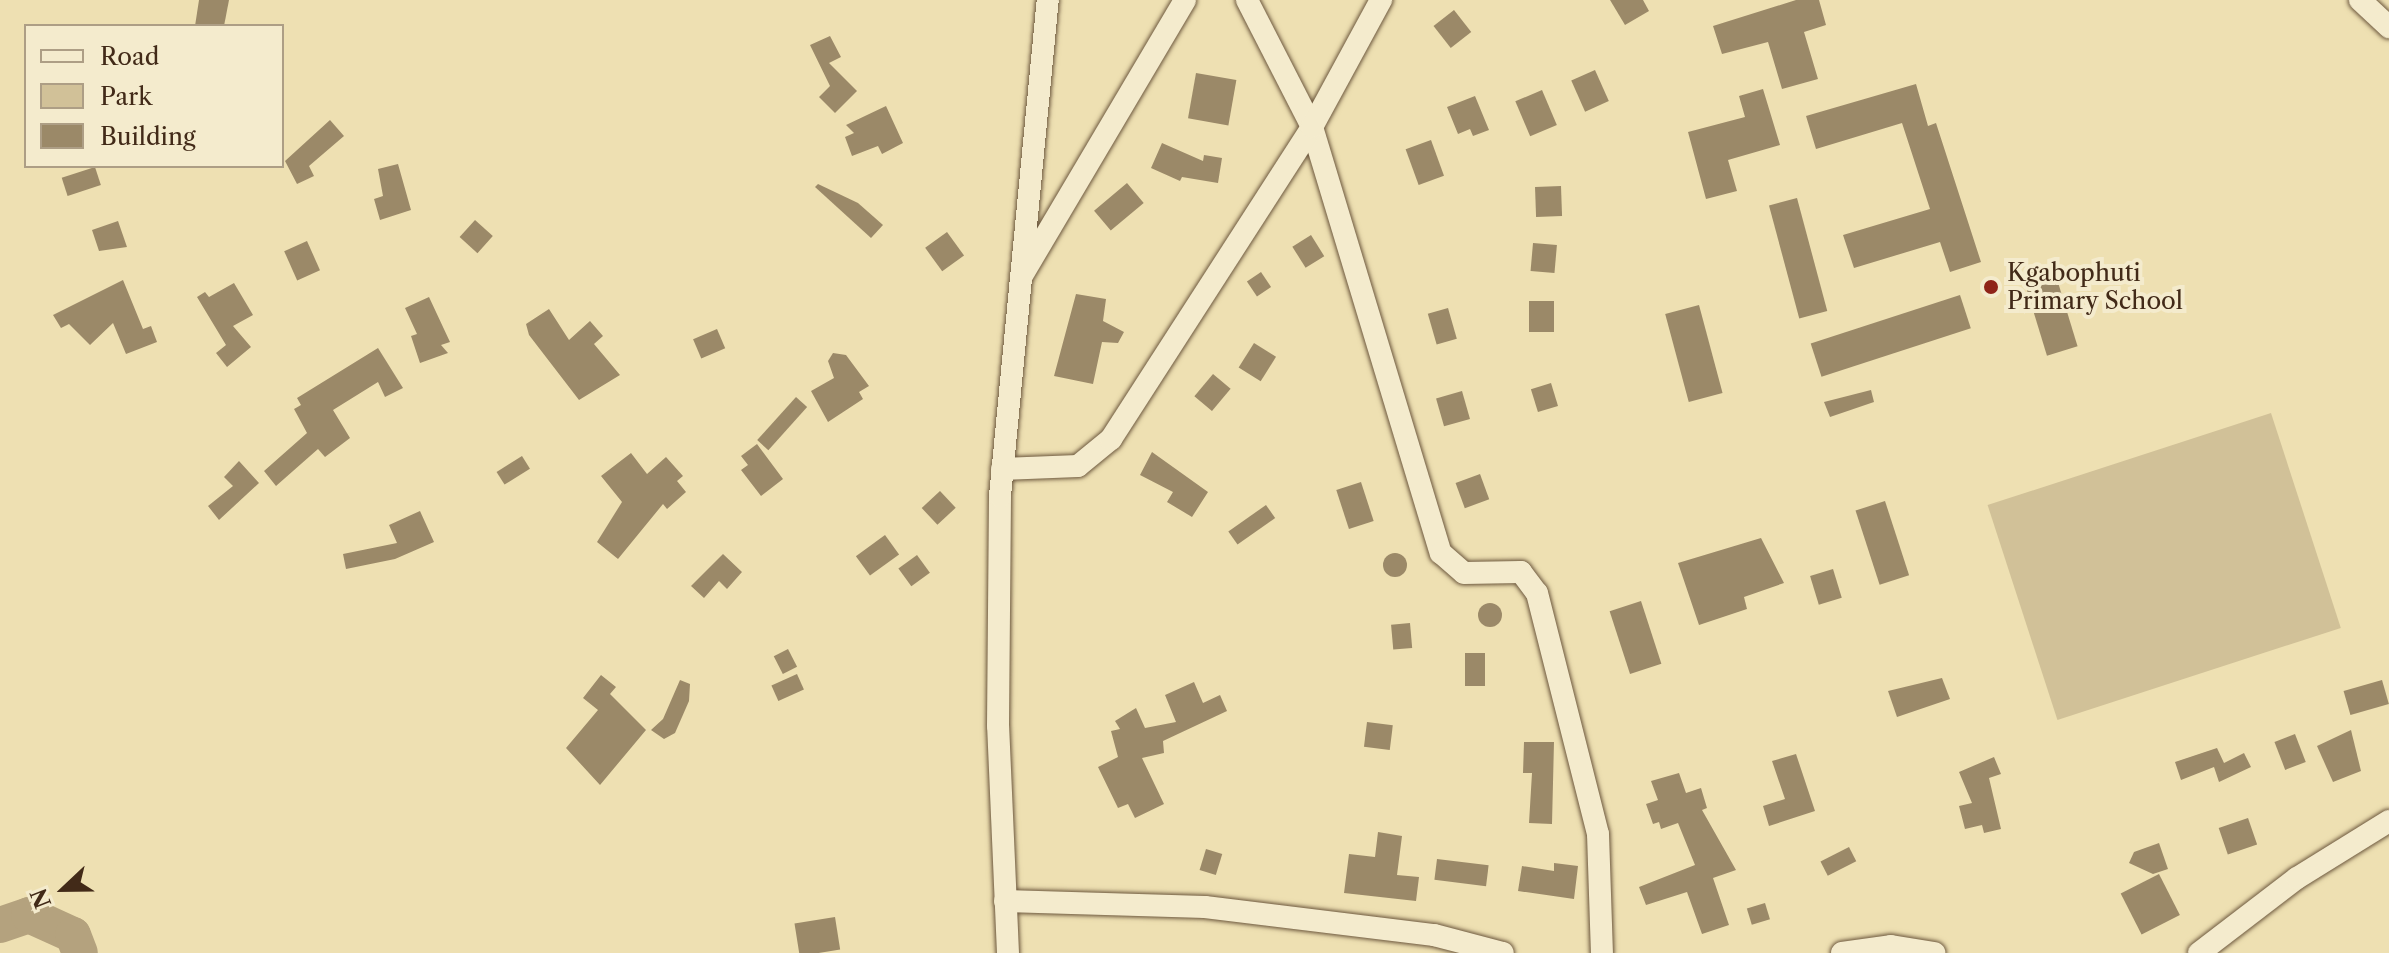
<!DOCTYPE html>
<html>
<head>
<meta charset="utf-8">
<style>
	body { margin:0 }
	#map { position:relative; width:2389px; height:953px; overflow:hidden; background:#eee0b2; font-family:"Libre Caslon Text",serif }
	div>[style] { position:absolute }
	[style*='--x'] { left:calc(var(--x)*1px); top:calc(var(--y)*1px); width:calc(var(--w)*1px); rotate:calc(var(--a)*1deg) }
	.green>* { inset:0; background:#d1c198; transform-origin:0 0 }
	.river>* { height:36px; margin:-18px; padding:0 18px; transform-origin:18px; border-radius:18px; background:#b4a27e }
	.building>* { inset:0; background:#9b8968; transform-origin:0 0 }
	.round { border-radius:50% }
	.roads { filter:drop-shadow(0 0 2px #6d583e) drop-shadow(0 0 2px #6d583e) }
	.minor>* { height:22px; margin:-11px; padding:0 11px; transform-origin:11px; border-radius:11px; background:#f4ebcd }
	.dots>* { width:22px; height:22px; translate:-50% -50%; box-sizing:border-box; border:4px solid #f4ebcd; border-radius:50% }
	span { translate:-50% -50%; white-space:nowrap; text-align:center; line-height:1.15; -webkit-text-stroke:8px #f4ebcd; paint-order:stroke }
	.poi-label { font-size:24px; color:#422a18 }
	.left { translate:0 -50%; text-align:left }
	.legend { position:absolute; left:24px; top:24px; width:260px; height:144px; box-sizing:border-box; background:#f4ebcd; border:2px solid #ad9e85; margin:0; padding:10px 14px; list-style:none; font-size:24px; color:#422a18 }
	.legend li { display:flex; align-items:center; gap:16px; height:40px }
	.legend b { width:40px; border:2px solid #ad9e85 }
	.north { position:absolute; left:24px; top:849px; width:80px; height:80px; -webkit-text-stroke:6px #f4ebcd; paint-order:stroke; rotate:248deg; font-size:22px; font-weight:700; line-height:32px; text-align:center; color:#422a18 }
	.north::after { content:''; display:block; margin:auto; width:28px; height:36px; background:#422a18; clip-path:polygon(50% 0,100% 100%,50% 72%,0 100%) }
</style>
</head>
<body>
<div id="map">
	<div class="green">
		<i style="left:2271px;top:413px;width:226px;height:298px;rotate:72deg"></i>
	</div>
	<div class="river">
		<i style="--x:0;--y:925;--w:31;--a:-19"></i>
		<i style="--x:29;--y:915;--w:48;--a:24.4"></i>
		<i style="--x:73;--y:935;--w:19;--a:69"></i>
	</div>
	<div class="building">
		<i style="clip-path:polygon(199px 0,229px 0,224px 26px,195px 26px)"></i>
		<i style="clip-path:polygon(1610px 0,1643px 0,1649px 11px,1625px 25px)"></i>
		<i style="clip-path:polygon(1796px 0,1819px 0,1826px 25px,1804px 32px,1818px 79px,1782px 89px,1768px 42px,1722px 54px,1713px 26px)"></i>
		<i style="left:1454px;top:10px;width:28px;height:26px;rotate:52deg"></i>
		<i style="clip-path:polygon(830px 36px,841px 57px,829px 63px,857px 91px,835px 113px,819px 97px,830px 86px,810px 45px)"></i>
		<i style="left:1595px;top:70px;width:34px;height:26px;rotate:66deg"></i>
		<i style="left:1196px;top:73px;width:41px;height:46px;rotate:10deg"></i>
		<i style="clip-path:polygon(1916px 84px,1928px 126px,1936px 123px,1981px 262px,1950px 272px,1940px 242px,1854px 268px,1843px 235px,1930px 209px,1902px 123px,1816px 149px,1806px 116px)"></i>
		<i style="clip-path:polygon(1763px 89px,1780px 145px,1728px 160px,1737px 191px,1706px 199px,1688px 132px,1745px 117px,1739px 96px)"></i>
		<i style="left:1542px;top:90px;width:38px;height:29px;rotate:67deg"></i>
		<i style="clip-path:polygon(1475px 96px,1489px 130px,1473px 136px,1470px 129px,1458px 134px,1447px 107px)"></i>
		<i style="clip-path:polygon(886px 106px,903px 143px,882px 154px,878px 146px,852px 156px,845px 137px,854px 133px,846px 125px)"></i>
		<i style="clip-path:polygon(330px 120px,344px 136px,309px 166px,314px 176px,297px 184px,285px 161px)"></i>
		<i style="left:1431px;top:140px;width:38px;height:27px;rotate:70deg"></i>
		<i style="clip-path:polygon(1162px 143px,1203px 161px,1204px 155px,1222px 158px,1218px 183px,1182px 177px,1180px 181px,1151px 168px)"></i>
		<i style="clip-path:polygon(398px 164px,411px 210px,380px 220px,374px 199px,383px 196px,378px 169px)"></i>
		<i style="left:95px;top:167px;width:19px;height:35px;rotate:72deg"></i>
		<i style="left:1127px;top:183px;width:26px;height:43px;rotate:50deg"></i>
		<i style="clip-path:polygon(818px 184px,858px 203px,883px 225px,871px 238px,815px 187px)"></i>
		<i style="left:1561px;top:186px;width:30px;height:26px;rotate:88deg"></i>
		<i style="left:1797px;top:198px;width:117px;height:29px;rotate:75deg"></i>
		<i style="left:475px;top:220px;width:24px;height:23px;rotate:42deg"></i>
		<i style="clip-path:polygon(118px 221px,127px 247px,99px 251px,92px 230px)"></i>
		<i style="left:947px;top:232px;width:29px;height:27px;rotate:54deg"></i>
		<i style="left:1311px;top:235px;width:25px;height:22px;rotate:58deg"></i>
		<i style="left:307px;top:241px;width:32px;height:25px;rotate:66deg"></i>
		<i style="left:1533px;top:243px;width:24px;height:28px;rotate:5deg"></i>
		<i style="left:2053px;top:266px;width:84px;height:32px;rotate:73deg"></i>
		<i style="left:1261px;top:272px;width:18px;height:17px;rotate:56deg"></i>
		<i style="clip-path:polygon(123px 280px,143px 329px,151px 326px,157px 342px,126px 354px,113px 323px,90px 345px,69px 324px,61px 328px,53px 315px)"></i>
		<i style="clip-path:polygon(234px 283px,253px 315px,233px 326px,251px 347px,227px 367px,216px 353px,226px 345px,197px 297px,205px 292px,209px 297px)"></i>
		<i style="clip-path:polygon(1076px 294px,1106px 299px,1103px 321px,1124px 332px,1118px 343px,1102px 342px,1093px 384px,1054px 376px)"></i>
		<i style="left:1960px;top:295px;width:35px;height:157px;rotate:72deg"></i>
		<i style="clip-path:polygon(429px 297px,450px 342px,441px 345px,448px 353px,420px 363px,411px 336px,417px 334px,405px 308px)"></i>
		<i style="left:1529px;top:301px;width:25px;height:31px"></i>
		<i style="left:1699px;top:305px;width:91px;height:35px;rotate:75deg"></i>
		<i style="left:1448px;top:308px;width:32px;height:21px;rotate:74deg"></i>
		<i style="clip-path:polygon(549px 309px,569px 340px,590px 321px,603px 336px,594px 344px,620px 375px,579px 400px,529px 335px,526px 324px)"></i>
		<i style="left:717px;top:329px;width:21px;height:26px;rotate:67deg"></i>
		<i style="left:1254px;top:343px;width:26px;height:29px;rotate:32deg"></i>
		<i style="clip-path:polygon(378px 348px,403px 388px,385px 397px,378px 382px,333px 410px,350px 438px,325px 457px,318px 449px,276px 486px,264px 471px,307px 433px,294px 409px,301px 405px,297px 398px)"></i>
		<i style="clip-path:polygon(833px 353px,846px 355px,869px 386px,859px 392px,863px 399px,828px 422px,811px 391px,834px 378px,828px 361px)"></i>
		<i style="left:1213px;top:374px;width:23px;height:29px;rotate:40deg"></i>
		<i style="left:1551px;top:383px;width:24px;height:21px;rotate:73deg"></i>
		<i style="clip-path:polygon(1871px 390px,1874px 402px,1830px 417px,1824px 402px)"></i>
		<i style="left:1462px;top:391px;width:29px;height:27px;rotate:74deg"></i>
		<i style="left:796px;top:397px;width:15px;height:58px;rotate:42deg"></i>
		<i style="clip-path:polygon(757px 444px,783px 479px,761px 496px,741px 470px,748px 465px,741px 456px)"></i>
		<i style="clip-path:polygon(1152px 452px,1208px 492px,1192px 517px,1167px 502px,1173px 492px,1140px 475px)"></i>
		<i style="clip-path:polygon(631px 453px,647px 474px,666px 457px,683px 476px,677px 481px,686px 492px,667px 509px,663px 504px,618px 559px,597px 542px,622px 502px,601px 476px)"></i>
		<i style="left:522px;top:456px;width:15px;height:30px;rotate:58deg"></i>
		<i style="clip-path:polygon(239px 461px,259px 483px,219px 520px,208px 506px,233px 486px,224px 477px)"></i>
		<i style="left:1480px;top:474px;width:27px;height:26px;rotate:70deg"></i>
		<i style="left:1361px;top:482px;width:41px;height:26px;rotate:72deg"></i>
		<i style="left:940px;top:491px;width:23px;height:25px;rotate:47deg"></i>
		<i style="left:1885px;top:501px;width:78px;height:31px;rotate:72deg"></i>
		<i style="left:1266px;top:505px;width:16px;height:46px;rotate:55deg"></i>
		<i style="clip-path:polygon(420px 511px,434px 542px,395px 559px,346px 569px,343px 554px,397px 543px,389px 525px)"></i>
		<i style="left:885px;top:535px;width:24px;height:36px;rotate:54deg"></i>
		<i style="clip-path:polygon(1761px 538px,1784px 583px,1744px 597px,1747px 609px,1699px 625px,1678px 563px)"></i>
		<i class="round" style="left:1383px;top:553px;width:24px;height:24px"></i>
		<i style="clip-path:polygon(723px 554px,742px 572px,727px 589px,719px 581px,704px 598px,691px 586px)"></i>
		<i style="left:917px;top:555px;width:22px;height:23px;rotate:54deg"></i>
		<i style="left:1833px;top:569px;width:30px;height:24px;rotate:73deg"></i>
		<i style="left:1641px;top:601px;width:66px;height:33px;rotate:72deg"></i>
		<i class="round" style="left:1478px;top:603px;width:24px;height:24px"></i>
		<i style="left:1410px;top:623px;width:25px;height:19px;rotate:85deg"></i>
		<i style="left:788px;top:649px;width:20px;height:16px;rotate:63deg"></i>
		<i style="left:1465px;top:653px;width:20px;height:33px"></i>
		<i style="left:797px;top:674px;width:17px;height:28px;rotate:66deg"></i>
		<i style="clip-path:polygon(601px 675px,616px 687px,610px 694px,646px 730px,600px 785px,566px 748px,598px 710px,583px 698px)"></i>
		<i style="clip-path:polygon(1942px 678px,1950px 699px,1897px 717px,1888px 691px)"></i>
		<i style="clip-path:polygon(680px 680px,690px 684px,689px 701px,675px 733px,664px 739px,651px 730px,663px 719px)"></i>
		<i style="left:2382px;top:680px;width:25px;height:40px;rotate:74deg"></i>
		<i style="clip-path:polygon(1194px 682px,1203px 703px,1220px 695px,1227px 711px,1163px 741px,1164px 753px,1142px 758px,1164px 804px,1135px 818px,1128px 804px,1118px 808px,1098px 767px,1118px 757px,1111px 731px,1120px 729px,1115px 721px,1136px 708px,1145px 728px,1176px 722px,1165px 695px)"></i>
		<i style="left:1367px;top:722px;width:26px;height:25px;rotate:7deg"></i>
		<i style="clip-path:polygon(2351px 730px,2361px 771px,2333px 782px,2317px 746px)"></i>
		<i style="left:2295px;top:734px;width:30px;height:22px;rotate:69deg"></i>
		<i style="clip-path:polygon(1524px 742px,1554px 742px,1552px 824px,1529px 823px,1532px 773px,1523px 773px)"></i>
		<i style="clip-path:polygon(2217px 748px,2224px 763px,2244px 753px,2251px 767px,2219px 782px,2214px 767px,2181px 780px,2175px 762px)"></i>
		<i style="clip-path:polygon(1796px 754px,1815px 811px,1769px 826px,1763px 806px,1785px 799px,1772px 761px)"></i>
		<i style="clip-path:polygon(1994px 757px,2001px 774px,1989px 778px,2001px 829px,1984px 833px,1982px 825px,1965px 829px,1959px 806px,1972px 803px,1959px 772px)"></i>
		<i style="clip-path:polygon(1679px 773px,1686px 793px,1701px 788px,1707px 808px,1702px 810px,1736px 870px,1713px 878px,1729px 925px,1702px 934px,1687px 892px,1646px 905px,1639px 887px,1695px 865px,1678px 823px,1661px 829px,1659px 822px,1653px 824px,1646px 804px,1658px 800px,1651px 781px)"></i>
		<i style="left:2248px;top:818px;width:28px;height:31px;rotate:71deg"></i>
		<i style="clip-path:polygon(1378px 832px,1402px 836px,1397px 875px,1419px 877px,1416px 901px,1344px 893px,1349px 854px,1375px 857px)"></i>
		<i style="clip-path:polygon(2159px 843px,2168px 869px,2153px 874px,2129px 863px,2134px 852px)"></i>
		<i style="left:1849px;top:847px;width:16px;height:32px;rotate:63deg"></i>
		<i style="left:1206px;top:849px;width:17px;height:22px;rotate:17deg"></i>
		<i style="left:1437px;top:859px;width:52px;height:21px;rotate:7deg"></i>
		<i style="clip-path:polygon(1554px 863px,1578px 866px,1574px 899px,1518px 891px,1522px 866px,1554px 871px)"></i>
		<i style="left:2159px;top:874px;width:46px;height:43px;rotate:63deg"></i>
		<i style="left:1765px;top:903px;width:17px;height:19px;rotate:73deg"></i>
		<i style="left:835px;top:917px;width:33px;height:41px;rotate:81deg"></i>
	</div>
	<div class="roads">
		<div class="minor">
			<i style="--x:1247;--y:0;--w:143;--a:62.9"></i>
			<i style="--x:1312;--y:127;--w:445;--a:73.2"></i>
			<i style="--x:1441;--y:553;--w:30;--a:41"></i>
			<i style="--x:1464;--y:573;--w:57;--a:-1"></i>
			<i style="--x:1521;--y:572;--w:26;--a:53"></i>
			<i style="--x:1537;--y:593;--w:249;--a:75.8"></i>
			<i style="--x:1598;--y:834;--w:119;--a:88.1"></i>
			<i style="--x:2360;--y:0;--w:40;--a:43"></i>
			<i style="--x:1023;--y:274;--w:318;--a:-59.4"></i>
			<i style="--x:1002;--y:469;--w:76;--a:-2.3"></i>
			<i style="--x:1078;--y:466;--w:43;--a:-39.3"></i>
			<i style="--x:1111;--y:439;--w:371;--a:-57.2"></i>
			<i style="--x:1312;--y:127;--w:145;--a:-61.5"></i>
			<i style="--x:1005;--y:901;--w:200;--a:1.7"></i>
			<i style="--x:1205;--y:907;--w:231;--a:7"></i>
			<i style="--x:1434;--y:935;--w:71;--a:14.6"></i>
			<i style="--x:1008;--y:953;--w:227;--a:-92.5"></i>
			<i style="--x:998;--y:726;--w:230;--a:-89.5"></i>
			<i style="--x:1000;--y:496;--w:498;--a:-84.5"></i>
			<i style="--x:1842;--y:953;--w:49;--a:-8.1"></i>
			<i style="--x:1891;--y:946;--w:44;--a:9.2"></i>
			<i style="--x:2199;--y:953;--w:123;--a:-37.4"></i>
			<i style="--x:2297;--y:878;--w:108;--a:-31.8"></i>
		</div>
	</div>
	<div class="dots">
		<i style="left:1991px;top:287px;background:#8f2418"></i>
	</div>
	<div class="poi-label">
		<span class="left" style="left:2007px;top:287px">Kgabophuti<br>Primary School</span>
	</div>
	<ul class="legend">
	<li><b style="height:10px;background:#f4ebcd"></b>Road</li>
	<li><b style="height:22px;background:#d1c198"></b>Park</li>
	<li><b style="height:22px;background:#9b8968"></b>Building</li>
	</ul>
	<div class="north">N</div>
</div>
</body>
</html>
